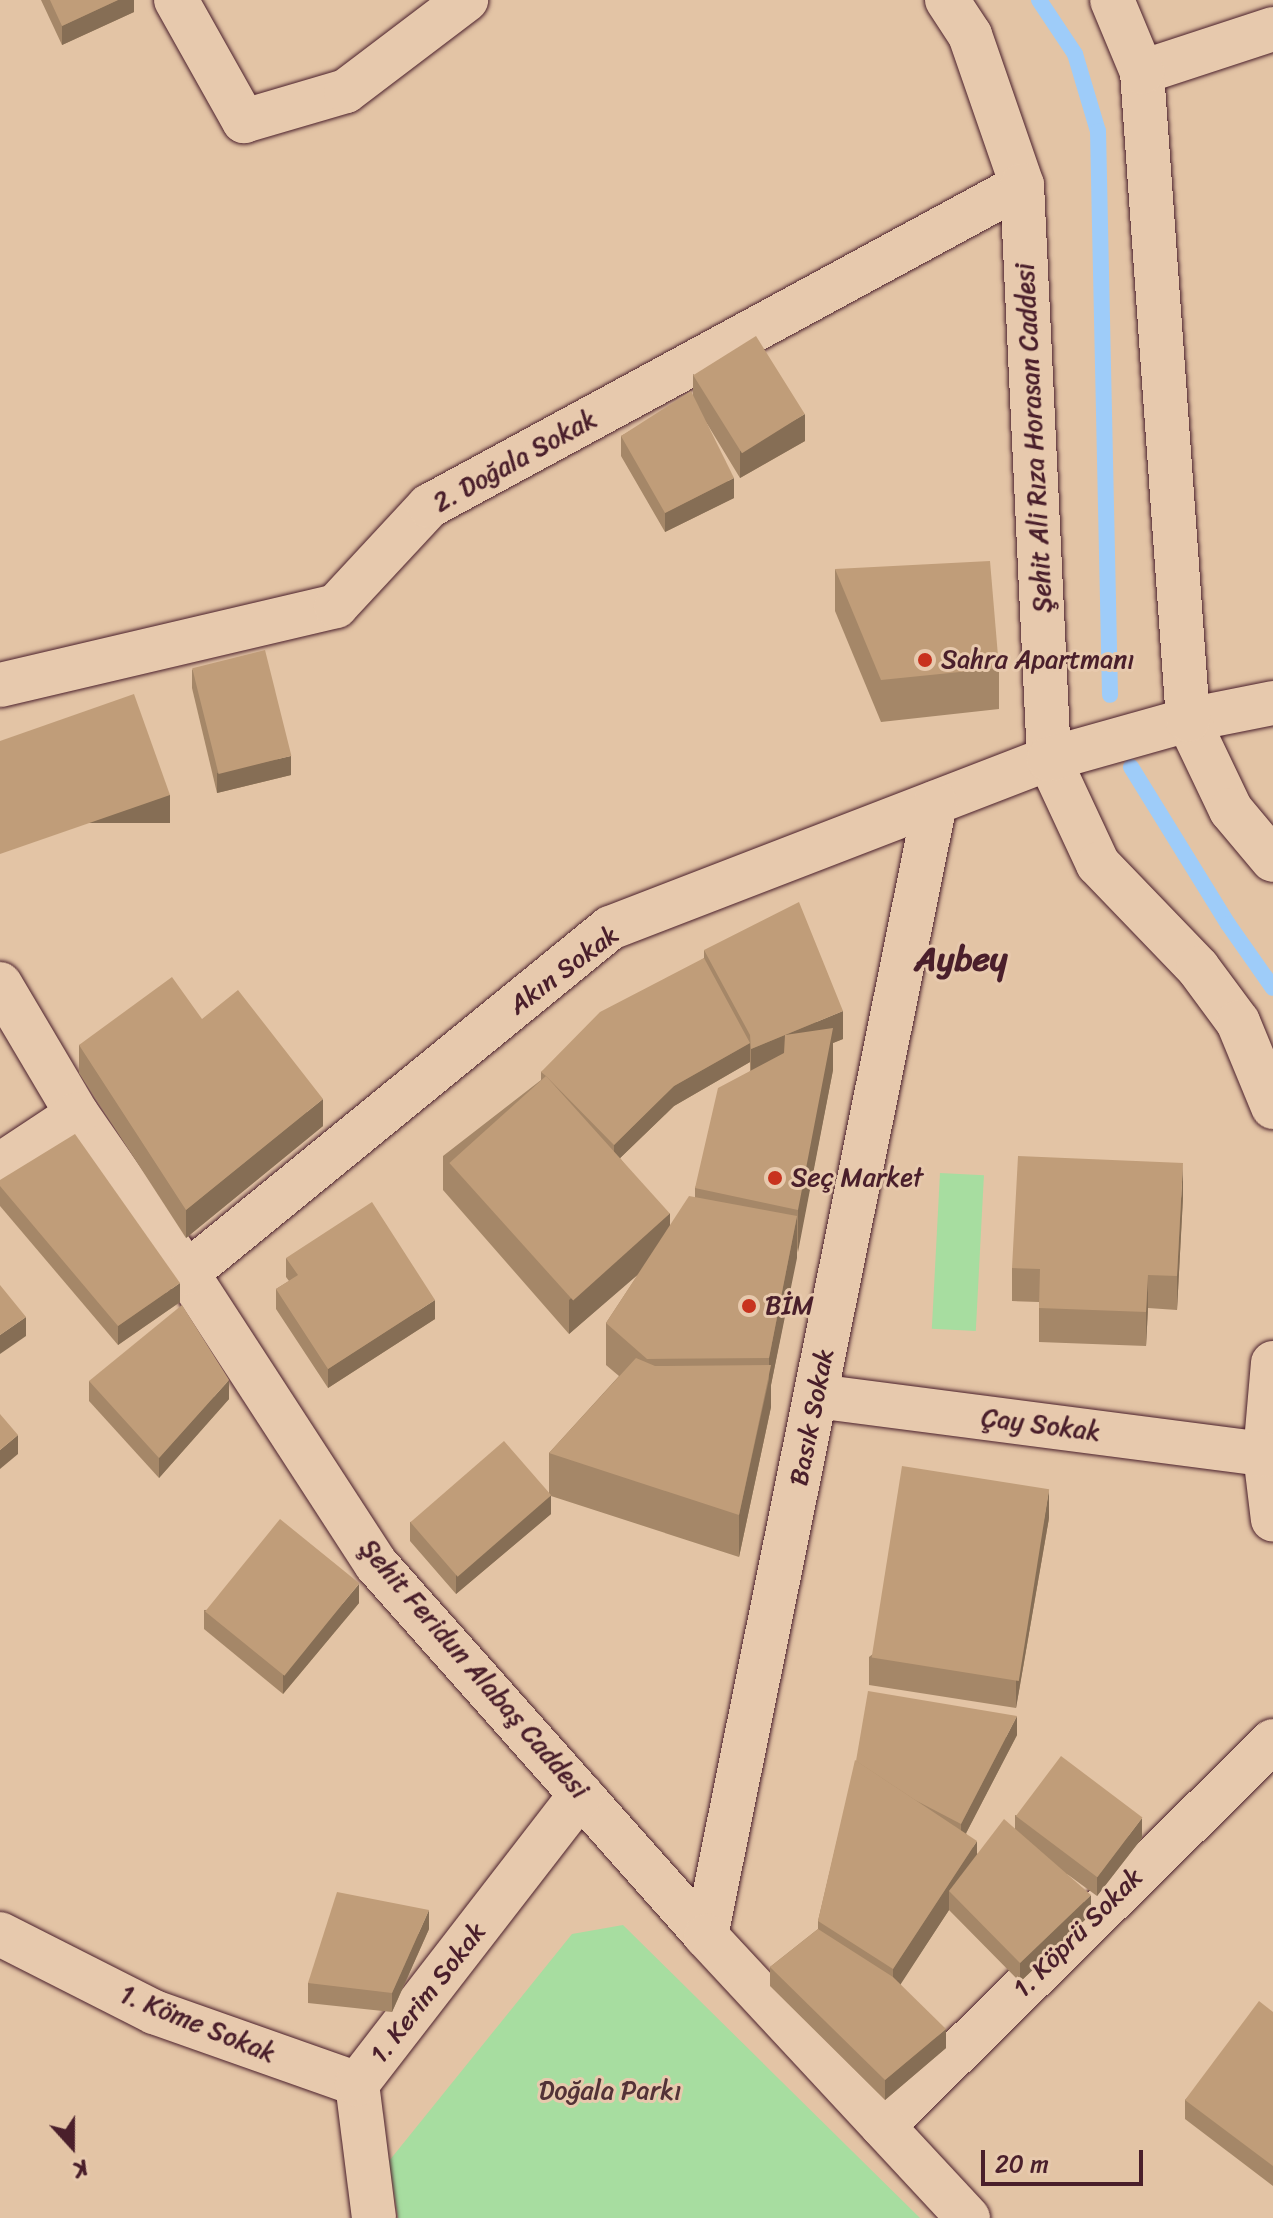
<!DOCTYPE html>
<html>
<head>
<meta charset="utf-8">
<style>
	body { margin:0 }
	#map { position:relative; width:1273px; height:2218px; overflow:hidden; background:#e3c4a5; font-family:Sriracha,sans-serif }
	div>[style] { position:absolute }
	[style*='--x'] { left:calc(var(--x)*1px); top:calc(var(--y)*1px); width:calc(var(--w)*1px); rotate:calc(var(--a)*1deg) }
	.green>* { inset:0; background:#a7dda0; transform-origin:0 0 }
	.stream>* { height:16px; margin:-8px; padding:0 8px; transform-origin:8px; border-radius:8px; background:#9eccf9 }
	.roads { filter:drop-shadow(0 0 2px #4a1f2b) drop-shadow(0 0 2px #4a1f2b) }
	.minor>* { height:44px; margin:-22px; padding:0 22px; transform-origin:22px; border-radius:22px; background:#e7c9ad }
	.tertiary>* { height:44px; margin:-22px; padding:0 22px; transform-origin:22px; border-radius:22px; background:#e7c9ad }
	.wall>* { inset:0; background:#a58768 }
	.shaded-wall>* { inset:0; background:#866e55; transform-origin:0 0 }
	.building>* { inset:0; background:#c09d79; transform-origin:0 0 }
	.dots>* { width:22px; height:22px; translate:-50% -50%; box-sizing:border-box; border:4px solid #e7c9ad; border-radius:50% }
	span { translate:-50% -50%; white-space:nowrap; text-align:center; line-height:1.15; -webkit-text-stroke:6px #e7c9ad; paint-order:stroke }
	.street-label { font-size:26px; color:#4a1f2b }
	.poi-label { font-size:26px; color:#4a1f2b }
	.left { translate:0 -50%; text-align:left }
	.park-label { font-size:26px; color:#533237 }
	.district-label { font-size:34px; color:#4a1f2b; font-weight:700 }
	.north { position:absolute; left:32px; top:2106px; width:80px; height:80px; -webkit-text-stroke:6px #e7c9ad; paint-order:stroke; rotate:159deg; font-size:22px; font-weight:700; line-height:32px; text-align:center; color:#4a1f2b }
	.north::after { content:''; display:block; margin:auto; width:28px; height:36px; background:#4a1f2b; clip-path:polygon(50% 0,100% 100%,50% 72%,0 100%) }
	.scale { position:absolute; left:981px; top:2150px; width:162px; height:36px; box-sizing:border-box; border:4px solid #4a1f2b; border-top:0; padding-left:10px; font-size:24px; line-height:28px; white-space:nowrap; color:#4a1f2b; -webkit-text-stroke:6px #e7c9ad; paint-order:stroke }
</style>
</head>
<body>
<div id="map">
	<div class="green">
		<i style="left:940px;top:1173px;width:44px;height:156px;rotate:3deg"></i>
		<i style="clip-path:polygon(623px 1925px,920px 2218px,398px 2218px,389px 2161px,572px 1934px)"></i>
	</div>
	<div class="stream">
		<i style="--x:1039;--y:0;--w:65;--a:56.3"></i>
		<i style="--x:1075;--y:54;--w:80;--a:73.4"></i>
		<i style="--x:1098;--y:131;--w:564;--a:88.78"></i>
		<i style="--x:1131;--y:767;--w:185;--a:58.3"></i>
		<i style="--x:1228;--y:924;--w:78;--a:54.9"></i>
	</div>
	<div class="roads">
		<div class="minor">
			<i style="--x:176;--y:0;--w:139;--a:60.7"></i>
			<i style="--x:244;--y:121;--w:106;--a:-16.4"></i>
			<i style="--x:346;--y:91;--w:151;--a:-37.2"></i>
			<i style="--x:1142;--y:72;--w:138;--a:-18.2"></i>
			<i style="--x:0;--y:685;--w:345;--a:-13.2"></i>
			<i style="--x:336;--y:606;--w:137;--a:-47.1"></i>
			<i style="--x:429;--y:506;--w:674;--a:-28.43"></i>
			<i style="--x:1273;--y:703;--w:87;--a:168.7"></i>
			<i style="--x:1188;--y:720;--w:100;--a:64.5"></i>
			<i style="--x:1231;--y:810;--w:65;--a:50"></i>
			<i style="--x:0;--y:984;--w:151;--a:59.4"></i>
			<i style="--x:77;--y:1114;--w:193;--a:55.3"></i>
			<i style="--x:187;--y:1273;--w:347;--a:57"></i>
			<i style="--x:376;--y:1564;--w:497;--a:48.4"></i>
			<i style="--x:0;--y:1165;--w:92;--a:-33.5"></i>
			<i style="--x:187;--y:1273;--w:546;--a:-39.2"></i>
			<i style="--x:610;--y:928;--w:470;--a:-21.1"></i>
			<i style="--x:1049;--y:759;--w:116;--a:65"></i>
			<i style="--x:1098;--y:864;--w:144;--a:46.1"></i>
			<i style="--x:1198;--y:968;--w:67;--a:53.5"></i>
			<i style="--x:1238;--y:1022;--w:92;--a:67.6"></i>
			<i style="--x:1273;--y:1363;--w:91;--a:95"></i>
			<i style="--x:1265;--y:1454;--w:66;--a:83.1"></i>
			<i style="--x:816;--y:1396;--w:453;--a:7.4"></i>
			<i style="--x:0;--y:1934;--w:173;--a:26.9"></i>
			<i style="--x:154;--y:2012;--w:215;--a:19.5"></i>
			<i style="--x:706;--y:1936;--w:1156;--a:-78.57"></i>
			<i style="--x:883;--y:2126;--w:548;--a:-44.63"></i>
			<i style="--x:374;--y:2218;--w:135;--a:-97.2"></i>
			<i style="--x:357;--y:2084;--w:366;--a:-52.3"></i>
		</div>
		<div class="tertiary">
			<i style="--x:947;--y:0;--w:42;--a:56.7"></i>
			<i style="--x:970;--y:35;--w:159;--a:70.9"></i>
			<i style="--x:1022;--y:185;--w:575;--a:87.31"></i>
			<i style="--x:1049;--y:759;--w:144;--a:-15.7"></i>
			<i style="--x:1188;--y:720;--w:650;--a:-94.06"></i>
			<i style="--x:1142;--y:72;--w:78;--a:-112.6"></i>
			<i style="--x:706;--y:1936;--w:385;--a:47.1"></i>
		</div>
	</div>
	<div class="wall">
		<i style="clip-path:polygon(41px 0,134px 0,134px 12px,62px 45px)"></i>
		<i style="clip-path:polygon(693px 374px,805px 441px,740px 478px,706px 422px,734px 498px,665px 532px,621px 456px,621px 436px,693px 396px)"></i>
		<i style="clip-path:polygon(835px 569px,999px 668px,999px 709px,881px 722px,835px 611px)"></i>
		<i style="clip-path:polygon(192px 669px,291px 775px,217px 793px,192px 688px)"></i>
		<i style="clip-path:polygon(evenodd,704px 950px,843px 1039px,833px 1043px,833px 1070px,771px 1385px,771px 1407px,739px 1557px,551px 1496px,551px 1514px,456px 1594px,410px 1541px,410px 1522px,549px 1494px,549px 1453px,619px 1376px,606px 1365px,606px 1323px,639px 1273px,569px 1334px,443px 1190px,443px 1156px,541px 1080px,541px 1072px,704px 958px,704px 950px,750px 1062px,750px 1071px,695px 1188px,695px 1198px,670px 1226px,620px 1158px,674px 1106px,750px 1062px)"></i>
		<i style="clip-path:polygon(202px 1019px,323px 1126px,186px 1238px,79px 1073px,79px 1045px)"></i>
		<i style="clip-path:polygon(0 1180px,180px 1302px,118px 1345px,0 1206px)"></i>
		<i style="clip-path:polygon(1183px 1197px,1177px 1310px,1148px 1308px,1146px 1346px,1039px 1342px,1039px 1302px,1012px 1301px,1012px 1268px)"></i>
		<i style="clip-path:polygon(286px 1258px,435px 1319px,328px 1388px,276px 1309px,276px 1289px,289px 1281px,286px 1277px)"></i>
		<i style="clip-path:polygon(89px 1381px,229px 1399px,159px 1478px,89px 1401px)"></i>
		<i style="clip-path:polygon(1049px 1518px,1016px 1708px,869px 1685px,869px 1657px)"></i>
		<i style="clip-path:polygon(359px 1603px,283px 1694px,204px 1629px,204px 1610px)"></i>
		<i style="clip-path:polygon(1017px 1735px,966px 1833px,977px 1854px,1015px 1829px,1015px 1815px,1142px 1838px,1097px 1896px,1067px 1874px,1091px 1914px,1020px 1982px,949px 1910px,900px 1984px,946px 2048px,885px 2100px,770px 1986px,770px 1967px,818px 1929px,818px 1921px,856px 1761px)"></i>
		<i style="clip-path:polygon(429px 1929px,392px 2012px,308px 2003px,308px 1983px)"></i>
		<i style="clip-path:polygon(1273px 2012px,1273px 2186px,1185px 2119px,1185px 2100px)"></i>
	</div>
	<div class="shaded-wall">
		<i style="clip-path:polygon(118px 0,134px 0,134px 12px,62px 45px,62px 26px)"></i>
		<i style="clip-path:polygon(805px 414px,805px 441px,740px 478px,740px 451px)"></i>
		<i style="clip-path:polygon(734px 478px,734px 498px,665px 532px,665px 513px)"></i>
		<i style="clip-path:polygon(291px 756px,291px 775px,217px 793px,217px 773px)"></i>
		<i style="left:170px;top:795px;width:28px;height:180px;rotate:90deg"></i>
		<i style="clip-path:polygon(843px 1011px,843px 1039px,833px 1043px,833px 1070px,798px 1252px,798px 1210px,751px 1076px,751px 1049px)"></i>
		<i style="clip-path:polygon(750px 1043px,750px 1062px,674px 1106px,614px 1164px,614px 1145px,674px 1086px)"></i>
		<i style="clip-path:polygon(323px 1099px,323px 1126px,186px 1238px,186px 1210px)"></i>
		<i style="clip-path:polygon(1183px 1163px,1183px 1197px,1177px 1310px,1177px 1276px)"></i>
		<i style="clip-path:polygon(670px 1213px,670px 1247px,569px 1334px,569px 1300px)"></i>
		<i style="clip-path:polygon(797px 1216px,797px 1258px,771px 1385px,771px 1407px,739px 1557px,739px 1515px,769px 1379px,769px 1358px)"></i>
		<i style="clip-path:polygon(1148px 1275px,1148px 1308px,1146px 1346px,1146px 1312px)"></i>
		<i style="clip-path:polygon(180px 1283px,180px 1302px,118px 1345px,118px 1326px)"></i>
		<i style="clip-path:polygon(435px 1300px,435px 1319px,328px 1388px,328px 1369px)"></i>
		<i style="clip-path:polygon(26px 1317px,26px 1336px,0 1354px,0 1335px)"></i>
		<i style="clip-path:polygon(229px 1380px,229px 1399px,159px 1478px,159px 1458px)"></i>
		<i style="clip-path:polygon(18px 1435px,18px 1454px,0 1469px,0 1450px)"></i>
		<i style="clip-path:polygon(1049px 1490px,1049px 1518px,1016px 1708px,1016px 1681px)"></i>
		<i style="clip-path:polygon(551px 1495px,551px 1514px,456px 1594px,456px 1575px)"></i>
		<i style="clip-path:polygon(359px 1584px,359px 1603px,283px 1694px,283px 1675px)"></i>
		<i style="clip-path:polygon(1017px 1716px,1017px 1735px,961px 1843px,961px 1824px)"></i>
		<i style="clip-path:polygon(1142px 1818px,1142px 1838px,1097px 1896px,1097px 1877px)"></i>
		<i style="clip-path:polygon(977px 1841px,977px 1868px,949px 1891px,949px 1910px,893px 1996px,893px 1969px)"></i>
		<i style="clip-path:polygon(1091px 1895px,1091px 1914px,1020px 1982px,1020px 1963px)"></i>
		<i style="clip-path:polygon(429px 1910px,429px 1929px,392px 2012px,392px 1993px)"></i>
		<i style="clip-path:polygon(946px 2029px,946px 2048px,885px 2100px,885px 2080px)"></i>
	</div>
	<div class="building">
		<i style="clip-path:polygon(50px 0,118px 0,62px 26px)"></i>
		<i style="left:756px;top:336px;width:92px;height:74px;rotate:58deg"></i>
		<i style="clip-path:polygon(691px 391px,734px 478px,665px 513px,621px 436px)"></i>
		<i style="clip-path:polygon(990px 561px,999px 668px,881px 680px,835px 569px)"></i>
		<i style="left:265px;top:650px;width:109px;height:75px;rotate:76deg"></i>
		<i style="clip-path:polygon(134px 694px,170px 795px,0 854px,0 741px)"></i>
		<i style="clip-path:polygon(799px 902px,843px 1011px,751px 1049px,750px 1035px,704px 950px)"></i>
		<i style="clip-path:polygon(704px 958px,750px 1043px,674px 1086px,614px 1145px,546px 1076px,541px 1072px,600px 1012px)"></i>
		<i style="clip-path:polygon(172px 977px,202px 1019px,238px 990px,323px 1099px,186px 1210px,79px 1045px)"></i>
		<i style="clip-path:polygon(833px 1028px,798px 1210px,695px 1188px,718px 1088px,784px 1053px,785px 1035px)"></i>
		<i style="left:546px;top:1076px;width:185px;height:130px;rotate:48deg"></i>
		<i style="clip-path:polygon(75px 1134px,180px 1283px,118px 1326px,0 1186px,0 1180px)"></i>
		<i style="clip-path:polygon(1018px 1156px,1183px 1163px,1177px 1276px,1148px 1275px,1146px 1312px,1039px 1308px,1040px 1269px,1012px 1268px)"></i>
		<i style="clip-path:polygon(689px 1196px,797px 1216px,769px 1358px,647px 1359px,606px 1323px)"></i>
		<i style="clip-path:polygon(372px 1202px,435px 1300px,328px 1369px,276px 1289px,298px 1275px,286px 1258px)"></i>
		<i style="clip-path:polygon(0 1285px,26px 1317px,0 1335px)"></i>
		<i style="clip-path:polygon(182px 1305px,229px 1380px,159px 1458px,89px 1381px)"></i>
		<i style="clip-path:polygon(636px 1358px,655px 1366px,771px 1365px,739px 1515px,549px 1453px)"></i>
		<i style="clip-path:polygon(0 1414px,18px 1435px,0 1450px)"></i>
		<i style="left:504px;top:1441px;width:72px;height:124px;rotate:49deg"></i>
		<i style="left:902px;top:1466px;width:149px;height:194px;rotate:9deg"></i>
		<i style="left:280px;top:1519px;width:102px;height:119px;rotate:39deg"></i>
		<i style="clip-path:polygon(868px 1691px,1017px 1716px,961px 1824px,915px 1800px,856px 1761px)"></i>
		<i style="left:1061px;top:1756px;width:102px;height:75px;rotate:37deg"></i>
		<i style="clip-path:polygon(855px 1760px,977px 1841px,893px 1969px,818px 1921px)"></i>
		<i style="clip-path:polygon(1004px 1819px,1091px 1895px,1020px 1963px,949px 1891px)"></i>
		<i style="clip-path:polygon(337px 1892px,429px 1910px,392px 1993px,308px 1983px)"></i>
		<i style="clip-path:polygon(818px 1929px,893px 1977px,946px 2029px,885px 2080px,770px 1967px)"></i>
		<i style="clip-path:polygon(1259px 2001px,1273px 2012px,1273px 2166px,1185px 2100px)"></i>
	</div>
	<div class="dots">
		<i style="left:925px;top:660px;background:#c8321e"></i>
		<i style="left:775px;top:1178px;background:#c8321e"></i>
		<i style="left:749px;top:1306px;background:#c8321e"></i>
	</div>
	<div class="street-label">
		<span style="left:1034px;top:438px;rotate:-93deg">Şehit Ali Rıza Horasan Caddesi</span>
		<span style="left:515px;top:461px;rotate:-29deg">2. Doğala Sokak</span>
		<span style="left:564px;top:970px;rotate:-37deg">Akın Sokak</span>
		<span style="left:812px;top:1417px;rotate:-79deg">Basık Sokak</span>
		<span style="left:1041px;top:1425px;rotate:7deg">Çay Sokak</span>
		<span style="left:474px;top:1669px;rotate:49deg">Şehit Feridun Alabaş Caddesi</span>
		<span style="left:1078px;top:1933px;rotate:-45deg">1. Köprü Sokak</span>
		<span style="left:428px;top:1993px;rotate:-52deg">1. Kerim Sokak</span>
		<span style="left:198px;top:2024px;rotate:22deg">1. Köme Sokak</span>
	</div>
	<div class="poi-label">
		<span class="left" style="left:941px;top:660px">Sahra Apartmanı</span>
		<span class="left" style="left:791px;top:1178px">Seç Market</span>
		<span class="left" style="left:765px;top:1306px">BİM</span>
	</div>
	<div class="park-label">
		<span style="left:610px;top:2091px">Doğala Parkı</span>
	</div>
	<div class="district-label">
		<span style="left:961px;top:960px">Aybey</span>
	</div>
	<div class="north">K</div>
	<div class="scale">20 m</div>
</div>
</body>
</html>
